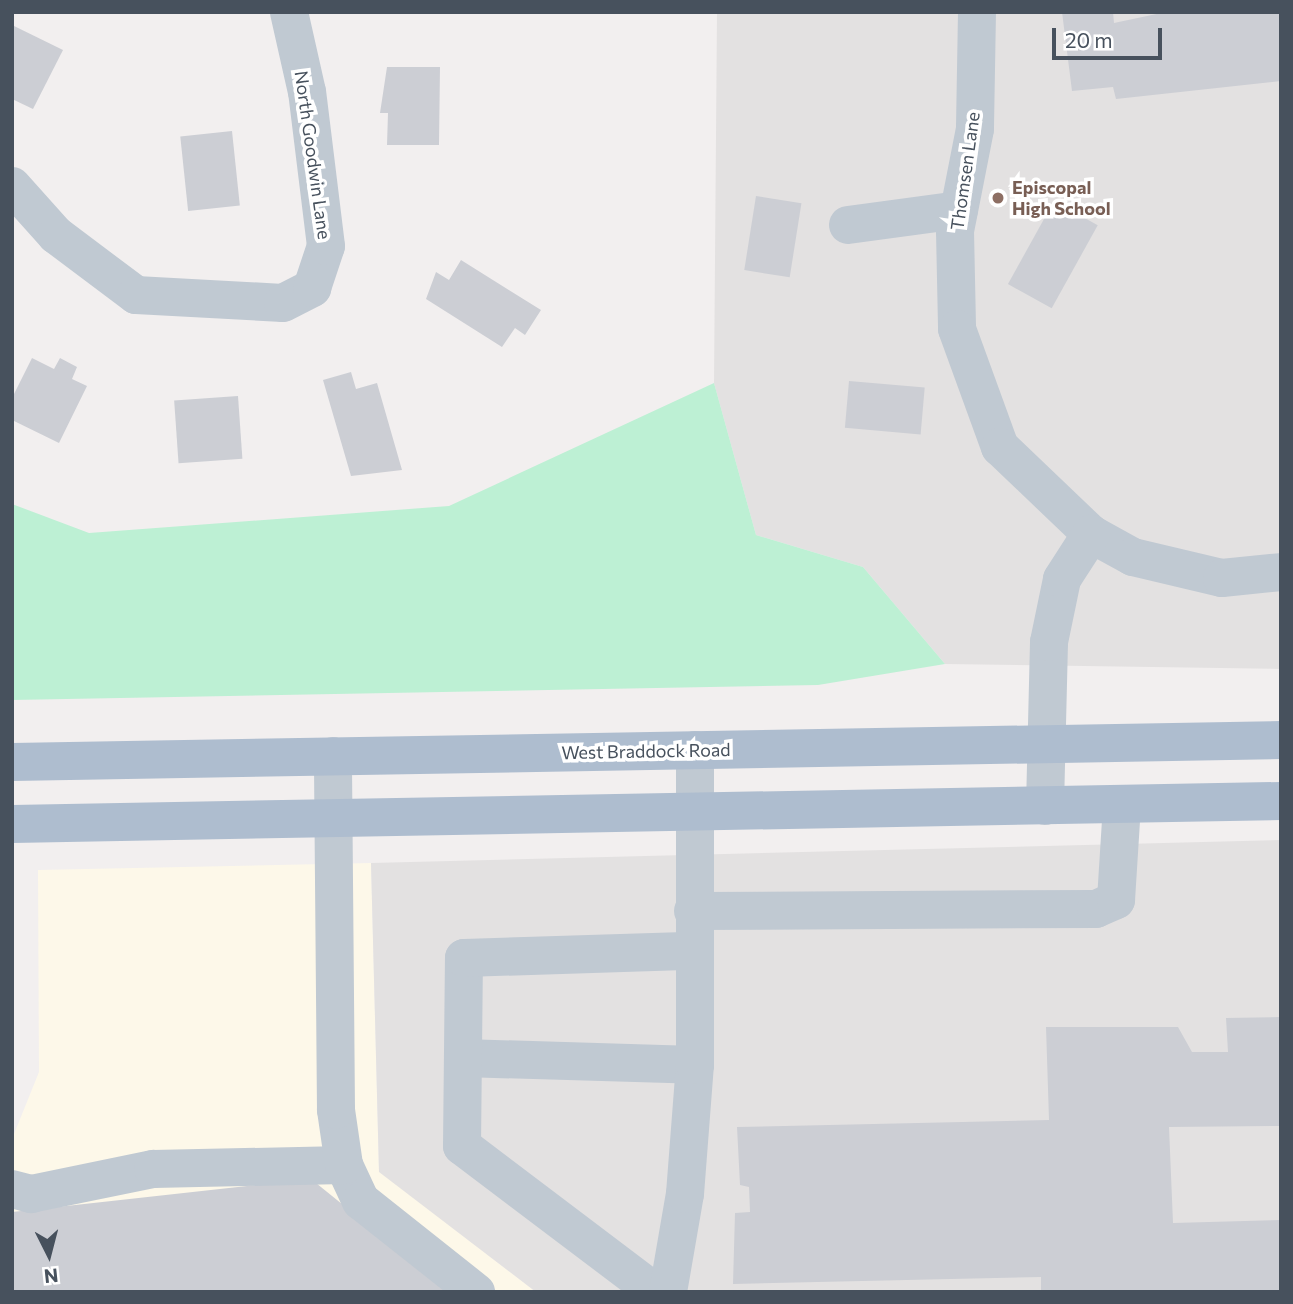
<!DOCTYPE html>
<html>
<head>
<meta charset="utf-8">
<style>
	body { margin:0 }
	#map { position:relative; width:1293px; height:1304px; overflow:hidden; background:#f2efef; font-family:Commissioner,sans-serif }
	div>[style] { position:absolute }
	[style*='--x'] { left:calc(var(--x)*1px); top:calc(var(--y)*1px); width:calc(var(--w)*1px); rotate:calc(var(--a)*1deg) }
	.commercial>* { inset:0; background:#fdf8e9 }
	.education>* { inset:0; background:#e3e1e1 }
	.green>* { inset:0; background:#bdf0d4 }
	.building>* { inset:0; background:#ccced4; transform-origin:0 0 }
	.minor>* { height:38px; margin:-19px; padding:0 19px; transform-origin:19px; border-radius:19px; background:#c0c9d2 }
	.major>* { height:38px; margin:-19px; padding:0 19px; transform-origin:19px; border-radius:19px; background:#aebdcf }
	.dots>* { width:19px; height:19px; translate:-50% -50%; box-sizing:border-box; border:4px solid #fff; border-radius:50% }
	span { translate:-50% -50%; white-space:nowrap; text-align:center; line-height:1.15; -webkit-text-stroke:7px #fff; paint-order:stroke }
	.street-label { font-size:18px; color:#47515d }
	.education-label { font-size:18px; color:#785e54; font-weight:700 }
	.left { translate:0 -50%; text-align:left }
	.frame { position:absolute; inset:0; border:14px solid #47515d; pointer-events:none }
	.north { position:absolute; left:14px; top:1220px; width:70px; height:70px; -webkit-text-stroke:5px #fff; paint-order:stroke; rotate:174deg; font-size:19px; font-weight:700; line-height:28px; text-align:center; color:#47515d }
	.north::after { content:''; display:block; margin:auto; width:24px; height:32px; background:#47515d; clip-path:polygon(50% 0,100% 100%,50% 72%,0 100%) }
	.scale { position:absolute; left:1052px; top:28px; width:110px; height:32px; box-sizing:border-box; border:4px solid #47515d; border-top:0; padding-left:9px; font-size:21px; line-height:24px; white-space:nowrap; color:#47515d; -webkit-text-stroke:5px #fff; paint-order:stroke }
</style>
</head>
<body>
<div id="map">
	<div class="commercial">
		<i style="clip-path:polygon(371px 863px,379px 1171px,536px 1292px,12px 1292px,12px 1139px,39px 1072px,38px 870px)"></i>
	</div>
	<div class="education">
		<i style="clip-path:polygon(717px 12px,1281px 12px,1281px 669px,945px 664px,863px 567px,756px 535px,714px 383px)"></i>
		<i style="clip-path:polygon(1281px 840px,1281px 1292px,536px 1292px,379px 1172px,371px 863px)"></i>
	</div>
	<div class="green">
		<i style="clip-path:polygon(714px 383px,756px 535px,863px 567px,945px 664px,818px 685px,12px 700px,12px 504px,89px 533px,449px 506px)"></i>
	</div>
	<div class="building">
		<i style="clip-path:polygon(1062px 12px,1113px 12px,1114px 23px,1166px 12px,1281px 12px,1281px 81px,1116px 99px,1113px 87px,1072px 91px)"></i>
		<i style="clip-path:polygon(12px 25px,63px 50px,33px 109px,12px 99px)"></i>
		<i style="clip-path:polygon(387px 67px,440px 67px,439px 145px,387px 145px,388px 113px,380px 113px)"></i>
		<i style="left:232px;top:131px;width:75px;height:52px;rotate:84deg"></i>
		<i style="left:756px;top:196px;width:46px;height:75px;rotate:9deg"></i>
		<i style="left:1054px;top:201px;width:50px;height:95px;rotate:29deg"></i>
		<i style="clip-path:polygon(461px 260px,541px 310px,525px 335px,515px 328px,502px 347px,426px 299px,436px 272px,449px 280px)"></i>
		<i style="clip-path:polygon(32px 358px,54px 369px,60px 358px,77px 367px,72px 379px,87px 386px,59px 443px,12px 420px,12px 398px)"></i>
		<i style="clip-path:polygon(351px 372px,356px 389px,377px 383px,402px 470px,351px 476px,323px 380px)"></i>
		<i style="left:849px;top:381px;width:76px;height:47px;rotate:5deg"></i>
		<i style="left:238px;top:396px;width:63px;height:64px;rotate:86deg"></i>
		<i style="clip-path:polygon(1281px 1017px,1281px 1126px,1169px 1127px,1173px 1223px,1281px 1220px,1281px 1292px,1041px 1292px,1041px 1277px,733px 1284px,735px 1213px,750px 1212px,749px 1187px,740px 1185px,737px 1127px,1049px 1120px,1046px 1027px,1178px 1027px,1192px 1052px,1228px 1052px,1226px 1018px)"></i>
		<i style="clip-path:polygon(311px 1179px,451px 1292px,12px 1292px,12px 1212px)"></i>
	</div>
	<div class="minor">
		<i style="--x:977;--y:12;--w:117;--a:91"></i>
		<i style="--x:975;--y:129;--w:104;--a:101.1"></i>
		<i style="--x:955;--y:231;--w:98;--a:88.8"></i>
		<i style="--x:957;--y:329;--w:126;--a:70"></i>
		<i style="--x:1000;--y:447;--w:126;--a:43.7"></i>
		<i style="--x:1091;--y:534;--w:48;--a:28.7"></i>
		<i style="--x:1133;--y:557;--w:91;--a:13.3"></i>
		<i style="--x:1222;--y:578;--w:59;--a:-5.8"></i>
		<i style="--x:12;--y:186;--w:66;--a:48.1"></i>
		<i style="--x:56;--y:235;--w:100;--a:36.9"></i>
		<i style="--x:136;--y:295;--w:147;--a:3.1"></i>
		<i style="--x:283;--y:303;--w:33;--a:-27"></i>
		<i style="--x:312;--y:288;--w:44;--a:-71.6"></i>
		<i style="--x:326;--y:246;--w:155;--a:-97"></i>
		<i style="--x:307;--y:92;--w:82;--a:-102.7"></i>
		<i style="--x:848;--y:225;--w:112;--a:-7.7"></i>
		<i style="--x:1045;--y:806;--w:164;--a:-88.6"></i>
		<i style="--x:1049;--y:642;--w:64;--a:-78.3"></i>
		<i style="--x:1062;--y:579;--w:54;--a:-57.2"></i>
		<i style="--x:693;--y:911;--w:403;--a:-0.3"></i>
		<i style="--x:1096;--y:909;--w:22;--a:-24"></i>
		<i style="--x:1116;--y:900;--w:96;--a:-86.4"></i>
		<i style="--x:463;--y:1058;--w:232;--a:1.7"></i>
		<i style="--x:344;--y:1165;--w:40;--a:65"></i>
		<i style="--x:361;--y:1201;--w:147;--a:38.4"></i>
		<i style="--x:12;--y:1189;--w:20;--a:15"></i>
		<i style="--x:31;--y:1194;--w:125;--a:-11.6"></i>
		<i style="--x:153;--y:1169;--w:191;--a:-1.2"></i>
		<i style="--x:344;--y:1165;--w:56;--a:-98.3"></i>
		<i style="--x:336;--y:1110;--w:354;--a:-90.5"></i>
		<i style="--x:655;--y:1292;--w:242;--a:-142.9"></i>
		<i style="--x:462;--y:1146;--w:188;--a:-89.4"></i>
		<i style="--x:464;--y:958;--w:229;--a:-1.8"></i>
		<i style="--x:668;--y:1292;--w:99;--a:-80.2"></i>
		<i style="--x:685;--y:1194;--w:129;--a:-85.6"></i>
		<i style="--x:695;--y:1065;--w:315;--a:-90"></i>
	</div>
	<div class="major">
		<i style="--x:12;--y:762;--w:1269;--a:-0.99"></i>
		<i style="--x:12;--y:824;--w:1269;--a:-1.04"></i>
	</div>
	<div class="dots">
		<i style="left:998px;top:198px;background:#8d6e63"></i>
	</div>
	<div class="street-label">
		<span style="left:313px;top:155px;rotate:82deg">North Goodwin Lane</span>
		<span style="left:965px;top:171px;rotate:-82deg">Thomsen Lane</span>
		<span style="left:646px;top:751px;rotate:-1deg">West Braddock Road</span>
	</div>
	<div class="education-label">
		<span class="left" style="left:1012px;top:198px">Episcopal<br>High School</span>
	</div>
	<div class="frame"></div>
	<div class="north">N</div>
	<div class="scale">20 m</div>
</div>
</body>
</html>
